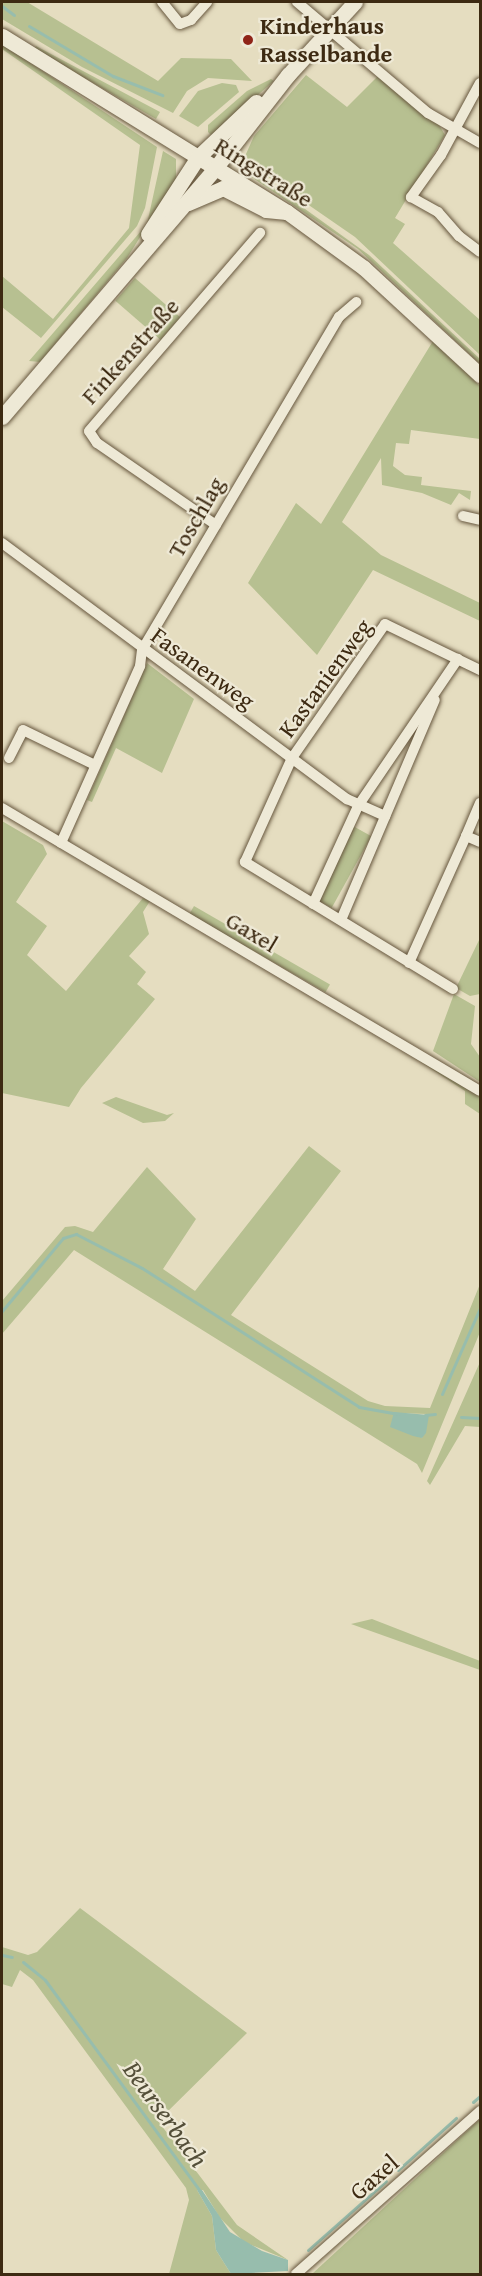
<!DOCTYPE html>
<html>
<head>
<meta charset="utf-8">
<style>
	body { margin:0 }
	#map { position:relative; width:482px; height:2276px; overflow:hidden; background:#e5ddc0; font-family:"Gentium Book Plus",serif }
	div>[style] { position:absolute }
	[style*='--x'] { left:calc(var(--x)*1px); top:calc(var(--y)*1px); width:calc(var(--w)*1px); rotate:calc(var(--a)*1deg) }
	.green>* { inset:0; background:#b7c091; transform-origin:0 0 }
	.water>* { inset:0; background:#97bdad }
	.stream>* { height:3px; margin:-1.5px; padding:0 1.5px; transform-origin:1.5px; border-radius:1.5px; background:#97bdad }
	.roads { filter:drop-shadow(0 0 2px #67573e) drop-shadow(0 0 2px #67573e) }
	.street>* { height:10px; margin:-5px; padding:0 5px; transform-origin:5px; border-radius:5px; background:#eee9d6 }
	.secondary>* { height:15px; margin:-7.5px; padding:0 7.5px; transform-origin:7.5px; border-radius:7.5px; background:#eee9d6 }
	.dots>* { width:16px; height:16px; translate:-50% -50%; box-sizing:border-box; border:3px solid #eee9d6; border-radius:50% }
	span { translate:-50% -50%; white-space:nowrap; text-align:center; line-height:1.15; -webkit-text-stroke:4.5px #eee9d6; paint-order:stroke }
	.poi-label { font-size:24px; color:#3d2a12; font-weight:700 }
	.left { translate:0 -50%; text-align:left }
	.street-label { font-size:24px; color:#3d2a12 }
	.water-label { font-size:26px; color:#544f39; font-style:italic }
	.frame { position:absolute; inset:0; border:3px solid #3d2a12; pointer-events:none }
</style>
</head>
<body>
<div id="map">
	<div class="green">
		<i style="clip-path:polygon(2px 2px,27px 2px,158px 81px,181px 58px,231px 59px,252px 81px,208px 78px,187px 91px,173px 113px,82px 67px,2px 19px)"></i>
		<i style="clip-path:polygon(2px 44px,157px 147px,145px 208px,137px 226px,41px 338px,2px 307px,2px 276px,53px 319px,129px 228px,140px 145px,2px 49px)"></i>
		<i style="clip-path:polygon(36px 46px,160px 112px,156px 119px,34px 49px)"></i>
		<i style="clip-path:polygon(306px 75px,347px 107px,378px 76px,439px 125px,445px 135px,395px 218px,405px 224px,393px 243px,480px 320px,480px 355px,355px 237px,248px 163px,246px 154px,254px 136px)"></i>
		<i style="clip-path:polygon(271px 79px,274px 81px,211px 135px,208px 132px,208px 125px,247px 91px)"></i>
		<i style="clip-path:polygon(222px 83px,236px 85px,239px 92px,198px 127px,179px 116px,198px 91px)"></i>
		<i style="clip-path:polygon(163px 151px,176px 159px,176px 180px,127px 258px,40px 362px,29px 361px,147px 224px)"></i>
		<i style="clip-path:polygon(237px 160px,369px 255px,480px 359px,480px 364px,358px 249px,244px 172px)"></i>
		<i style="left:135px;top:278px;width:60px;height:30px;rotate:41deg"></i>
		<i style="clip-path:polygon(433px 341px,480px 386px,480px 439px,411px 430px,409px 444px,396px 443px,393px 466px,405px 475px,422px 477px,421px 485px,471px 491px,470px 500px,459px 493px,451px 505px,422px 493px,382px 485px,381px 458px,342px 522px,381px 555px,480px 603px,480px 621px,373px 570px,317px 655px,248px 583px,296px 503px,321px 524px)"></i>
		<i style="clip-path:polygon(147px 663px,194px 699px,162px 773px,116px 748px,92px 802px,87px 800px)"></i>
		<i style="clip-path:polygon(2px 821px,43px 845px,47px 854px,16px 902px,47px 926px,27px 955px,66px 991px,143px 898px,150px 901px,143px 912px,149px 934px,129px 956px,146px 972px,137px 984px,155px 999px,81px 1088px,69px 1107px,2px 1093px)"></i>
		<i style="left:353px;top:826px;width:21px;height:82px;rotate:29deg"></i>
		<i style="left:194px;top:906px;width:157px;height:9px;rotate:30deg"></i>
		<i style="clip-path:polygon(480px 938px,480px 994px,470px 996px,456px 988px)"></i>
		<i style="clip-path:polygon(454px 994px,475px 1006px,471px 1044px,480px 1057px,480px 1082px,433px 1051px)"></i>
		<i style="clip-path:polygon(398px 1047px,480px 1094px,480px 1114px,465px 1104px,465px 1091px)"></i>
		<i style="clip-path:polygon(116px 1097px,167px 1115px,174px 1113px,165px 1121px,143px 1123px,102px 1103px)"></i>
		<i style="clip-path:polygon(evenodd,309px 1146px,341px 1171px,231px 1315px,368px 1401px,385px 1406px,430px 1408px,480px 1284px,480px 1332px,422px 1473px,417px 1464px,74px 1250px,2px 1334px,2px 1301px,65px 1227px,75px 1226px,93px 1232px,147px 1167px,196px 1219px,163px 1269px,195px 1291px,309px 1146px,394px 1413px,427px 1414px,422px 1438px,394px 1413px)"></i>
		<i style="clip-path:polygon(480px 1362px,480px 1427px,465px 1426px,430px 1485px,427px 1481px)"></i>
		<i style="clip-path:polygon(372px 1619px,480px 1661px,480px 1670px,351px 1624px)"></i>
		<i style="clip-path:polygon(80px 1908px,247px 2033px,158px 2121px,237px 2225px,288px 2260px,244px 2242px,220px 2218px,203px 2190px,197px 2190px,212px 2216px,216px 2250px,231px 2274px,169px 2274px,189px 2200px,186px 2188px,33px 1980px,20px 1970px,12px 1987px,2px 1984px,2px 1947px,28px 1955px,37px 1952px)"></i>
		<i style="clip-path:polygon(480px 2119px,480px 2274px,312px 2274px)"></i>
	</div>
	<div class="water">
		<i style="clip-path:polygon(394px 1412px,429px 1415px,426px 1433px,422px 1438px,413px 1436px,390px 1427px)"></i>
		<i style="clip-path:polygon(197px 2190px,202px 2190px,230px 2232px,262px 2251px,288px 2260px,288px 2271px,231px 2274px,216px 2250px,212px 2216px)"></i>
	</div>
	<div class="stream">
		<i style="--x:2;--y:6;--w:15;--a:37"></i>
		<i style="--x:29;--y:26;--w:98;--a:30.8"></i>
		<i style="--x:113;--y:76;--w:53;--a:21.2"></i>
		<i style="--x:2;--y:1311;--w:95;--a:-50.1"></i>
		<i style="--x:63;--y:1238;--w:14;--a:-17"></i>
		<i style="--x:76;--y:1234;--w:74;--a:27.3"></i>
		<i style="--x:142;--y:1268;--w:258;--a:32.6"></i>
		<i style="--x:359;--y:1407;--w:40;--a:10"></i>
		<i style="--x:442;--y:1394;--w:94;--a:-66.2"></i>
		<i style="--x:425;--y:1415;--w:10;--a:-6"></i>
		<i style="--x:461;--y:1417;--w:19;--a:3"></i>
		<i style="--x:2;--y:1955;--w:10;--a:11"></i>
		<i style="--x:23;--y:1962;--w:28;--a:39"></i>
		<i style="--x:45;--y:1980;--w:263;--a:53.7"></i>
		<i style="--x:473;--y:2102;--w:9;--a:-41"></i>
		<i style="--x:398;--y:2170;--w:78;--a:-41.9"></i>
		<i style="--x:308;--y:2250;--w:104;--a:-41.5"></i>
	</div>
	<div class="roads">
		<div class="street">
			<i style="--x:162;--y:2;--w:28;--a:51"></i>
			<i style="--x:180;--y:24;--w:12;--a:-20"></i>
			<i style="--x:191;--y:20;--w:24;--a:-48"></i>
			<i style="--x:297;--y:2;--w:172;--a:40.3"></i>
			<i style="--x:428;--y:113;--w:60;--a:30"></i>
			<i style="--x:480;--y:83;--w:82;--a:118.4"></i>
			<i style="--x:441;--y:155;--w:52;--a:125.5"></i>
			<i style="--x:411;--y:197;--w:31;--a:29"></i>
			<i style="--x:438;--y:212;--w:32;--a:49"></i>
			<i style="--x:459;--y:236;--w:26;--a:37"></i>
			<i style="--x:463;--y:516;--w:17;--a:13"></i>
			<i style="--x:216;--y:525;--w:145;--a:-145.4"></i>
			<i style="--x:97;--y:443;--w:14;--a:-124"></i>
			<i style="--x:89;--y:431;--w:262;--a:-49.2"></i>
			<i style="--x:2;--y:543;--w:430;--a:36.6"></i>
			<i style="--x:347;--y:799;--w:42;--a:24.1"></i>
			<i style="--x:9;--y:758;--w:31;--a:-63"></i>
			<i style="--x:23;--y:730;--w:80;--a:25.9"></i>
			<i style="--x:480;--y:803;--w:36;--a:113"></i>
			<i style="--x:466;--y:836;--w:15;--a:23"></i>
			<i style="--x:2;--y:808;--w:555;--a:30.63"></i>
			<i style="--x:61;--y:843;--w:194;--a:-65.9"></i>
			<i style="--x:140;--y:666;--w:16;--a:-83"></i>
			<i style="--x:142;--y:650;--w:387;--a:-59.4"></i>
			<i style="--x:339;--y:317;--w:23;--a:-41"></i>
			<i style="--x:313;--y:904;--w:108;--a:-65.3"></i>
			<i style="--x:358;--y:806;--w:178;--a:-55.8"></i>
			<i style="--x:341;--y:920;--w:239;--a:-66.9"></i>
			<i style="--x:409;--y:963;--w:139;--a:-65.8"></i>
			<i style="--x:453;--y:989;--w:244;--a:-148.6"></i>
			<i style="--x:245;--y:862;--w:114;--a:-65.7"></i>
			<i style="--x:292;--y:758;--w:163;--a:-55.2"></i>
			<i style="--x:385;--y:624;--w:106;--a:25.8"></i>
			<i style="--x:296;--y:2274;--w:246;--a:-41.5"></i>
		</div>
		<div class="secondary">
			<i style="--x:2;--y:36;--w:335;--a:31.7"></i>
			<i style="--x:287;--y:212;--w:95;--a:36"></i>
			<i style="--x:364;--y:268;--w:158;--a:42.7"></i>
			<i style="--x:188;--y:203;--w:38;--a:-23"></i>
			<i style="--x:223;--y:188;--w:48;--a:27.1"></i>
			<i style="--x:266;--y:210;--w:18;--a:6"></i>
			<i style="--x:148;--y:234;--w:92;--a:-57"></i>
			<i style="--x:198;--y:157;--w:80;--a:-43.5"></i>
			<i style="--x:2;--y:417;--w:329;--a:-49.4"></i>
			<i style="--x:216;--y:167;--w:117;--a:-52"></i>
			<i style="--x:288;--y:75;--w:99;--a:-47.5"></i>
		</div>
	</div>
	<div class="dots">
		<i style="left:248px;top:40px;background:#8f2418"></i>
	</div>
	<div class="poi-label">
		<span class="left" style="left:260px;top:40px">Kinderhaus<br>Rasselbande</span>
	</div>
	<div class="street-label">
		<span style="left:264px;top:172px;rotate:32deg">Ringstraße</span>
		<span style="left:130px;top:351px;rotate:-48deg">Finkenstraße</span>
		<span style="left:196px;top:517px;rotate:-60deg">Toschlag</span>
		<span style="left:203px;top:668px;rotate:36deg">Fasanenweg</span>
		<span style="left:325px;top:678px;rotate:-54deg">Kastanienweg</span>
		<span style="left:252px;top:932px;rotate:31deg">Gaxel</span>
		<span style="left:374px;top:2177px;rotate:-41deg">Gaxel</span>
	</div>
	<div class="water-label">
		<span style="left:166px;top:2114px;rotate:54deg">Beurserbach</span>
	</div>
	<div class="frame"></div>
</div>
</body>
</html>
